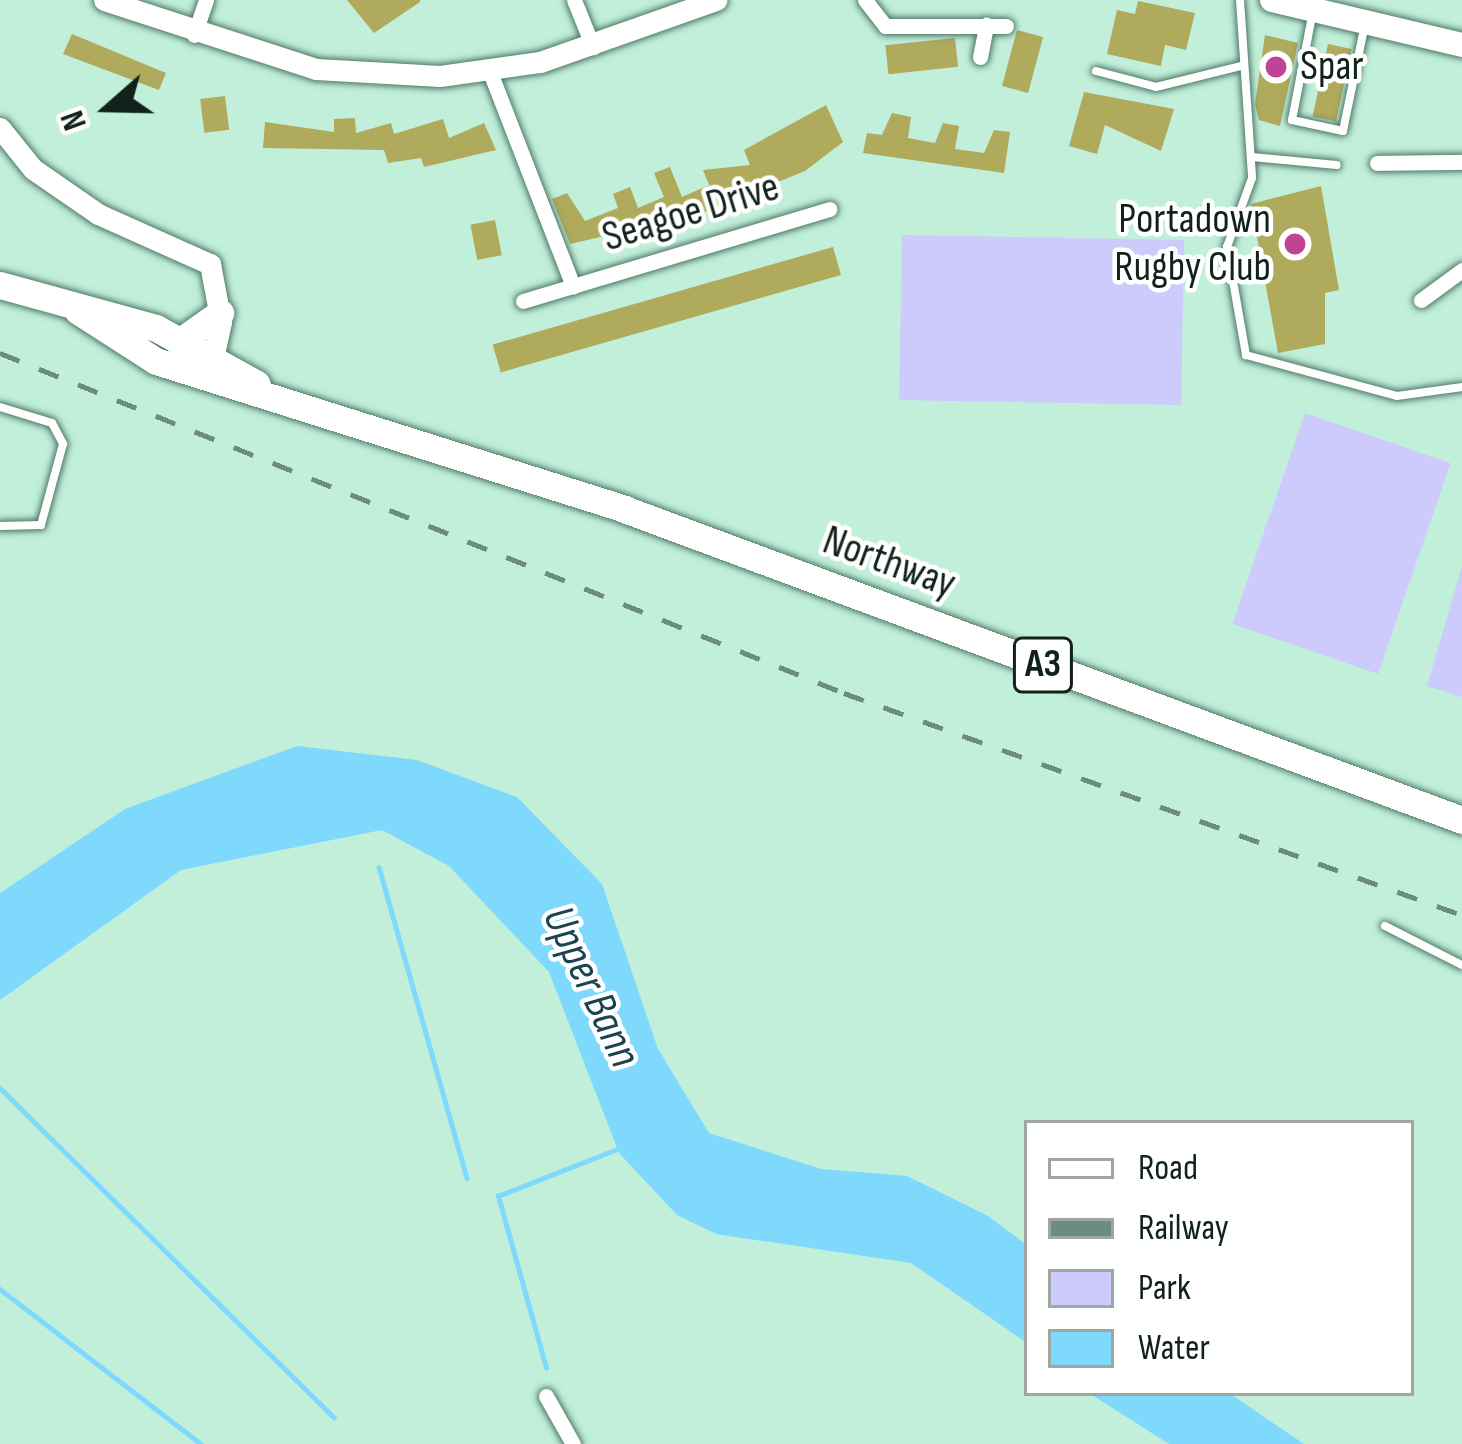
<!DOCTYPE html>
<html>
<head>
<meta charset="utf-8">
<style>
	body { margin:0 }
	#map { position:relative; width:1462px; height:1444px; overflow:hidden; background:#c1efda; font-family:"Sofia Sans Condensed",sans-serif }
	div>[style] { position:absolute }
	[style*='--x'] { left:calc(var(--x)*1px); top:calc(var(--y)*1px); width:calc(var(--w)*1px); rotate:calc(var(--a)*1deg) }
	.green>* { inset:0; background:#cccbfb; transform-origin:0 0 }
	.water>* { inset:0; background:#7ed9fd }
	.stream>* { height:4.5px; margin:-2.25px; padding:0 2.25px; transform-origin:2.25px; border-radius:2.25px; background:#7ed9fd }
	.building>* { inset:0; background:#afaa5c; transform-origin:0 0 }
	.roads { filter:drop-shadow(0 0 3px #4f7a68) drop-shadow(0 0 3px #4f7a68) }
	.lane>* { height:8px; margin:-4px; padding:0 4px; transform-origin:4px; border-radius:4px; background:#fff }
	.street>* { height:15px; margin:-7.5px; padding:0 7.5px; transform-origin:7.5px; border-radius:7.5px; background:#fff }
	.secondary>* { height:21px; margin:-10.5px; padding:0 10.5px; transform-origin:10.5px; border-radius:10.5px; background:#fff }
	.primary>* { height:24px; margin:-12px; padding:0 12px; transform-origin:12px; border-radius:12px; background:#fff }
	.highway>* { height:27px; margin:-13.5px; padding:0 13.5px; transform-origin:13.5px; border-radius:13.5px; background:#fff }
	.rail>* { height:4.5px; margin-top:-2.25px; transform-origin:0; background:repeating-linear-gradient(90deg,#6c8d7e 0 21px,transparent 0 42px) }
	.dots>* { width:33px; height:33px; translate:-50% -50%; box-sizing:border-box; border:6px solid #fff; border-radius:50% }
	span { translate:-50% -50%; white-space:nowrap; text-align:center; line-height:1.15; -webkit-text-stroke:9px #fff; paint-order:stroke }
	.shield-label span { padding:3px 9px; background:#fff; border:3px solid; border-radius:9px; -webkit-text-stroke-width:0 }
	.shield-label { font-size:39px; color:#10221b; font-weight:700 }
	.poi-label { font-size:42px; color:#10221b }
	.left { translate:0 -50%; text-align:left }
	.right { translate:-100% -50%; text-align:right }
	.street-label { font-size:42px; color:#10221b }
	.water-label { font-size:45px; color:#1b4453; font-style:italic }
	.legend { position:absolute; left:1024px; top:1120px; width:390px; height:276px; box-sizing:border-box; background:#fff; border:3px solid #9fa7a4; margin:0; padding:15px 21px; list-style:none; font-size:36px; color:#10221b }
	.legend li { display:flex; align-items:center; gap:24px; height:60px }
	.legend b { width:60px; border:3px solid #9fa7a4 }
	.north { position:absolute; left:48px; top:48px; width:120px; height:120px; -webkit-text-stroke:9px #fff; paint-order:stroke; rotate:250deg; font-size:33px; font-weight:700; line-height:48px; text-align:center; color:#10221b }
	.north::after { content:''; display:block; margin:auto; width:42px; height:54px; background:#10221b; clip-path:polygon(50% 0,100% 100%,50% 72%,0 100%) }
</style>
</head>
<body>
<div id="map">
	<div class="green">
		<i style="left:1184px;top:240px;width:165px;height:282px;rotate:91deg"></i>
		<i style="left:1305px;top:413px;width:154px;height:223px;rotate:19deg"></i>
		<i style="clip-path:polygon(1462px 566px,1462px 697px,1427px 686px)"></i>
	</div>
	<div class="water">
		<i style="clip-path:polygon(297px 746px,417px 760px,517px 797px,602px 884px,658px 1049px,709px 1133px,821px 1169px,907px 1176px,988px 1216px,1027px 1245px,1027px 1343px,911px 1263px,716px 1234px,677px 1215px,619px 1153px,549px 972px,449px 866px,382px 830px,181px 870px,0 1000px,0 893px,125px 809px)"></i>
		<i style="clip-path:polygon(1089px 1393px,1229px 1393px,1304px 1444px,1169px 1444px)"></i>
	</div>
	<div class="stream">
		<i style="--x:379;--y:867;--w:323;--a:74.2"></i>
		<i style="--x:0;--y:1088;--w:469;--a:44.6"></i>
		<i style="--x:0;--y:1289;--w:254;--a:37.6"></i>
		<i style="--x:546;--y:1368;--w:179;--a:-105.6"></i>
		<i style="--x:498;--y:1196;--w:131;--a:-21.5"></i>
	</div>
	<div class="building">
		<i style="clip-path:polygon(347px 0,420px 0,420px 2px,374px 33px)"></i>
		<i style="clip-path:polygon(1138px 1px,1195px 13px,1186px 50px,1165px 45px,1161px 66px,1107px 54px,1117px 10px,1135px 14px)"></i>
		<i style="left:1017px;top:30px;width:27px;height:58px;rotate:15deg"></i>
		<i style="clip-path:polygon(72px 34px,166px 73px,159px 90px,63px 54px)"></i>
		<i style="clip-path:polygon(1265px 35px,1298px 43px,1280px 126px,1259px 120px,1255px 104px)"></i>
		<i style="left:955px;top:38px;width:29px;height:70px;rotate:84deg"></i>
		<i style="left:1328px;top:44px;width:24px;height:74px;rotate:12deg"></i>
		<i style="clip-path:polygon(1084px 92px,1174px 109px,1161px 151px,1105px 125px,1097px 154px,1069px 146px)"></i>
		<i style="left:225px;top:96px;width:34px;height:25px;rotate:83deg"></i>
		<i style="clip-path:polygon(826px 105px,843px 142px,805px 171px,700px 214px,570px 244px,552px 199px,567px 193px,585px 221px,618px 208px,613px 194px,630px 187px,638px 208px,664px 197px,654px 173px,670px 167px,682px 197px,709px 185px,703px 170px,750px 165px,744px 150px)"></i>
		<i style="clip-path:polygon(892px 113px,911px 117px,908px 138px,935px 143px,943px 123px,959px 126px,955px 149px,984px 153px,994px 130px,1010px 132px,1004px 173px,863px 153px,867px 133px,882px 135px)"></i>
		<i style="clip-path:polygon(355px 118px,356px 133px,391px 123px,394px 134px,443px 119px,449px 138px,484px 123px,496px 150px,424px 167px,421px 158px,388px 163px,384px 150px,263px 148px,265px 122px,334px 132px,334px 119px)"></i>
		<i style="clip-path:polygon(1321px 186px,1339px 290px,1325px 293px,1325px 344px,1278px 353px,1251px 204px)"></i>
		<i style="left:495px;top:220px;width:36px;height:25px;rotate:79deg"></i>
		<i style="left:833px;top:247px;width:29px;height:354px;rotate:74deg"></i>
	</div>
	<div class="roads">
		<div class="lane">
			<i style="--x:1240;--y:0;--w:178;--a:86.1"></i>
			<i style="--x:1252;--y:178;--w:73;--a:109.9"></i>
			<i style="--x:1227;--y:247;--w:110;--a:80"></i>
			<i style="--x:1246;--y:355;--w:156;--a:15.2"></i>
			<i style="--x:1397;--y:396;--w:66;--a:-7.9"></i>
			<i style="--x:1313;--y:11;--w:111;--a:100.9"></i>
			<i style="--x:1292;--y:120;--w:52;--a:12.2"></i>
			<i style="--x:1343;--y:131;--w:104;--a:-78.4"></i>
			<i style="--x:1096;--y:71;--w:62;--a:14.9"></i>
			<i style="--x:1156;--y:87;--w:88;--a:-13.9"></i>
			<i style="--x:1252;--y:157;--w:85;--a:5.4"></i>
			<i style="--x:0;--y:407;--w:54;--a:17.1"></i>
			<i style="--x:52;--y:423;--w:24;--a:62"></i>
			<i style="--x:63;--y:444;--w:84;--a:105.2"></i>
			<i style="--x:41;--y:525;--w:41;--a:178.6"></i>
			<i style="--x:1385;--y:926;--w:86;--a:26.9"></i>
		</div>
		<div class="street">
			<i style="--x:574;--y:0;--w:51;--a:68"></i>
			<i style="--x:865;--y:0;--w:33;--a:52"></i>
			<i style="--x:885;--y:26;--w:121;--a:0"></i>
			<i style="--x:194;--y:35;--w:37;--a:-71"></i>
			<i style="--x:980;--y:57;--w:33;--a:-79"></i>
			<i style="--x:490;--y:72;--w:230;--a:68.8"></i>
			<i style="--x:1377;--y:163;--w:85;--a:-0.7"></i>
			<i style="--x:1421;--y:300;--w:51;--a:-36.2"></i>
			<i style="--x:523;--y:301;--w:320;--a:-16.7"></i>
			<i style="--x:546;--y:1396;--w:55;--a:60.6"></i>
		</div>
		<div class="secondary">
			<i style="--x:104;--y:0;--w:223;--a:18"></i>
			<i style="--x:316;--y:69;--w:124;--a:3.2"></i>
			<i style="--x:440;--y:76;--w:101;--a:-8"></i>
			<i style="--x:540;--y:62;--w:187;--a:-19.4"></i>
			<i style="--x:0;--y:128;--w:53;--a:51.2"></i>
			<i style="--x:33;--y:169;--w:79;--a:34.7"></i>
			<i style="--x:98;--y:214;--w:123;--a:24.1"></i>
			<i style="--x:210;--y:264;--w:59;--a:79.3"></i>
			<i style="--x:221;--y:322;--w:51;--a:102.4"></i>
		</div>
		<div class="primary">
			<i style="--x:1272;--y:0;--w:195;--a:13.3"></i>
		</div>
		<div class="highway">
			<i style="--x:0;--y:285;--w:162;--a:15.4"></i>
			<i style="--x:156;--y:328;--w:115;--a:29"></i>
			<i style="--x:78;--y:311;--w:93;--a:32.7"></i>
			<i style="--x:156;--y:361;--w:491;--a:17.5"></i>
			<i style="--x:624;--y:509;--w:894;--a:20.36"></i>
			<i style="--x:182;--y:340;--w:47;--a:-35.4"></i>
		</div>
	</div>
	<div class="rail">
		<i style="--x:0;--y:353;--w:910;--a:21.94"></i>
		<i style="--x:844;--y:693;--w:657;--a:19.76"></i>
	</div>
	<div class="dots">
		<i style="left:1276px;top:67px;background:#c14492"></i>
		<i style="left:1295px;top:244px;background:#c14492"></i>
	</div>
	<div class="shield-label">
		<span style="left:1043px;top:665px">A3</span>
	</div>
	<div class="poi-label">
		<span class="left" style="left:1300px;top:67px">Spar</span>
		<span class="right" style="left:1271px;top:244px">Portadown<br>Rugby Club</span>
	</div>
	<div class="street-label">
		<span style="left:691px;top:213px;rotate:-17deg">Seagoe Drive</span>
		<span style="left:889px;top:563px;rotate:20deg">Northway</span>
	</div>
	<div class="water-label">
		<span style="left:591px;top:987px;rotate:65deg">Upper Bann</span>
	</div>
	<ul class="legend">
	<li><b style="height:15px;background:#fff"></b>Road</li>
	<li><b style="height:15px;background:#6c8d7e"></b>Railway</li>
	<li><b style="height:33px;background:#cccbfb"></b>Park</li>
	<li><b style="height:33px;background:#7ed9fd"></b>Water</li>
	</ul>
	<div class="north">N</div>
</div>
</body>
</html>
